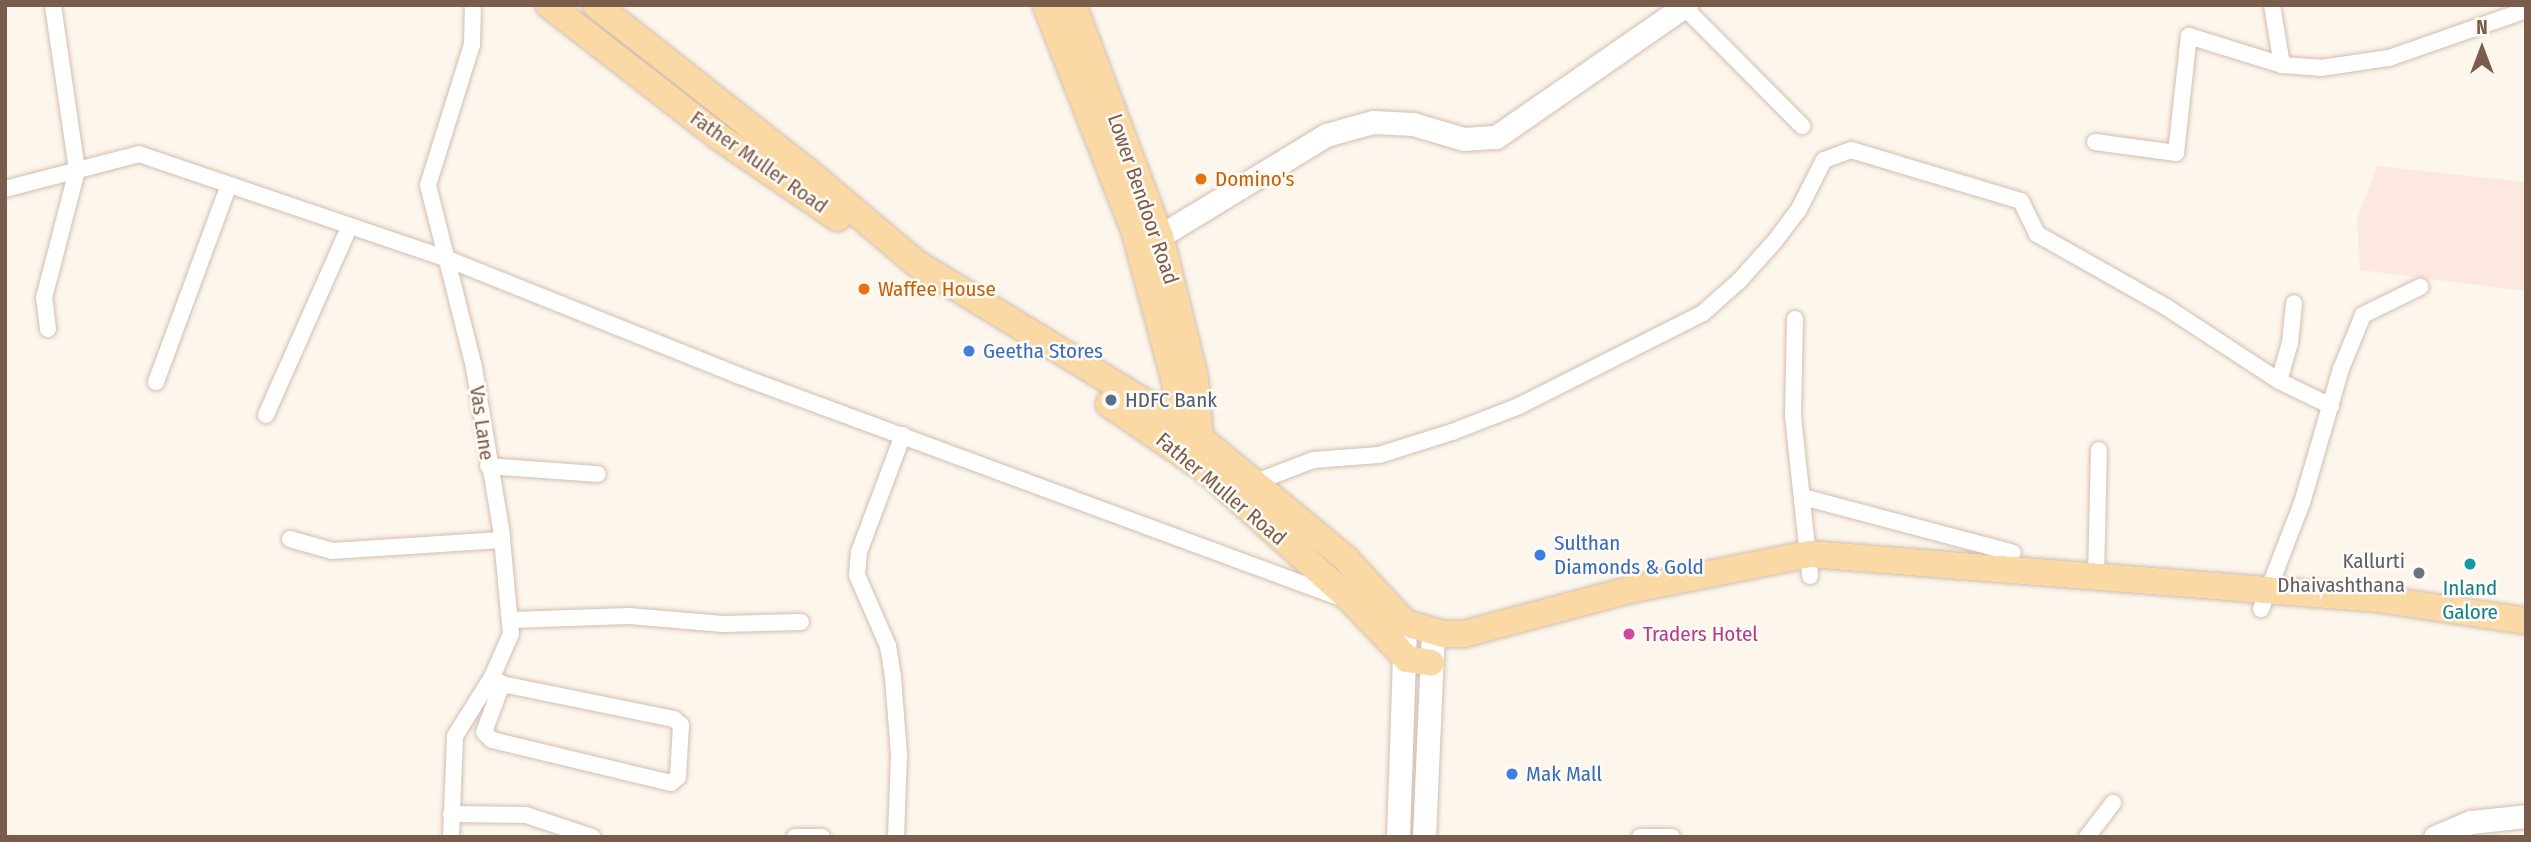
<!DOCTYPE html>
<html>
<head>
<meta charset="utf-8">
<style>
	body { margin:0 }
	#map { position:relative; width:2531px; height:842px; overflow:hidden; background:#fdf6ec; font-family:"Fira Sans Condensed",sans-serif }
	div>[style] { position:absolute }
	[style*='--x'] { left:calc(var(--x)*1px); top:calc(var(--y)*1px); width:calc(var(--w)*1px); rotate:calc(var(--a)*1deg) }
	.commercial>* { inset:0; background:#fde8e0 }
	.roads { filter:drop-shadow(0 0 2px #d1beb0) drop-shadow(0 0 2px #d1beb0) }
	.street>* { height:16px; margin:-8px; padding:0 8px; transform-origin:8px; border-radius:8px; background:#fff }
	.secondary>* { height:23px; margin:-11.5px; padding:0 11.5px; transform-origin:11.5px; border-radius:11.5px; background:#fff }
	.primary>* { height:26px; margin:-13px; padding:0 13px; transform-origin:13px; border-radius:13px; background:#fbd9a5 }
	.dots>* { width:19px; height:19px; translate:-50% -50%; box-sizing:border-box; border:4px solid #fffaf3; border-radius:50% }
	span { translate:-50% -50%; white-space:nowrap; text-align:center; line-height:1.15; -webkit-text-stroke:5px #fffaf3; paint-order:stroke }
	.street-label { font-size:21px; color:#7a5c4d }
	.food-label { font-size:21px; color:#c56008 }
	.left { translate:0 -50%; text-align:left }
	.shop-label { font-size:21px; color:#366cbe }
	.service-label { font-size:21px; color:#4e5e75 }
	.worship-label { font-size:21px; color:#5b616d }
	.right { translate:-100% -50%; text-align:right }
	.culture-label { font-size:21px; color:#0d838f }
	.hotel-label { font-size:21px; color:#b23c85 }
	.frame { position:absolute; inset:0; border:7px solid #7a5c4d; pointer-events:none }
	.north { position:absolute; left:2447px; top:14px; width:70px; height:70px; -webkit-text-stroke:5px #fffaf3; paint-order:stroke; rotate:0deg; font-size:19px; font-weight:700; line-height:28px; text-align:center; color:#7a5c4d }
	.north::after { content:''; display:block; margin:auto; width:24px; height:32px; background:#7a5c4d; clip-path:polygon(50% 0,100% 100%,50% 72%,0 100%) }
</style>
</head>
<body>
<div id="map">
	<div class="commercial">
		<i style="clip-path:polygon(2377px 166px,2526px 182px,2526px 291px,2360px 270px,2357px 219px)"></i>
	</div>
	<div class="roads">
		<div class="street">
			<i style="--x:2272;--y:5;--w:61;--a:80.5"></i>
			<i style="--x:2282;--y:65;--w:39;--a:4"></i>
			<i style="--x:2321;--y:68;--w:69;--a:-8.4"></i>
			<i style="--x:2389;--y:58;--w:145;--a:-19.3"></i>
			<i style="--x:1684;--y:7;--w:168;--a:45.2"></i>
			<i style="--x:2095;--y:142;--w:82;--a:7.7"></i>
			<i style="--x:2176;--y:153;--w:118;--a:-83.7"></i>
			<i style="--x:2189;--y:36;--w:97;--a:17.3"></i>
			<i style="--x:5;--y:189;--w:138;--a:-14.6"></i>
			<i style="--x:139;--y:154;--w:329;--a:18.8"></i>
			<i style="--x:450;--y:260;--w:309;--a:21.8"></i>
			<i style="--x:737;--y:375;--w:644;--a:20.26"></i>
			<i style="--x:1795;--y:319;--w:97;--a:91.2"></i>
			<i style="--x:1793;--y:416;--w:161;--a:83.9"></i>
			<i style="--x:48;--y:329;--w:31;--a:-97"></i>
			<i style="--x:44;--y:298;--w:132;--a:-75.5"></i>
			<i style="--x:77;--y:170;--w:167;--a:-98.3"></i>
			<i style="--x:2279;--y:381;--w:40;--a:-74"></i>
			<i style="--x:2290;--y:343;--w:40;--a:-84.3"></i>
			<i style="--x:156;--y:382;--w:210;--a:-69.7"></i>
			<i style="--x:266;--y:415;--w:205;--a:-66.1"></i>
			<i style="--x:488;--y:466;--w:110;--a:4.2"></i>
			<i style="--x:1248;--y:485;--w:70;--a:-21"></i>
			<i style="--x:1313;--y:460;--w:66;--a:-4.3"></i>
			<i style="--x:1379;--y:455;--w:77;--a:-17.5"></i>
			<i style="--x:1452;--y:432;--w:72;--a:-21.2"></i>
			<i style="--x:1519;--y:406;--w:206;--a:-26.8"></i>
			<i style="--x:1703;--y:313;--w:50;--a:-41.7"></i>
			<i style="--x:1740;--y:280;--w:52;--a:-48.1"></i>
			<i style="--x:1775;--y:241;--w:38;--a:-53"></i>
			<i style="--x:1798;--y:211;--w:57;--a:-63"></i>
			<i style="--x:1824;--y:160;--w:29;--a:-20"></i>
			<i style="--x:1851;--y:150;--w:177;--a:16.7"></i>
			<i style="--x:2021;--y:201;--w:37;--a:64"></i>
			<i style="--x:2037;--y:234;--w:148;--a:29.5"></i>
			<i style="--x:2166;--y:307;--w:135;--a:33.2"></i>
			<i style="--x:2279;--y:381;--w:58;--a:25.7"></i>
			<i style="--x:1803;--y:497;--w:217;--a:14.9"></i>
			<i style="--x:290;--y:539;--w:44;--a:15.9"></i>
			<i style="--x:332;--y:551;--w:170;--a:-3.7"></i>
			<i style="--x:2096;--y:578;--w:128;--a:-88.7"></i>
			<i style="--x:2261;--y:609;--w:114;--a:-68.9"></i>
			<i style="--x:2302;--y:503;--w:140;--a:-73.8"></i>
			<i style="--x:2341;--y:369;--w:58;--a:-67.8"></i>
			<i style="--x:2363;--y:315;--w:64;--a:-26.2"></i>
			<i style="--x:511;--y:620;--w:118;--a:-1.9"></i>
			<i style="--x:629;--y:616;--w:94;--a:4.9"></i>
			<i style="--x:723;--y:624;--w:78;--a:-1.5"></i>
			<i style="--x:492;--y:677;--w:12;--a:35"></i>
			<i style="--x:502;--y:684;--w:176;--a:11.5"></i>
			<i style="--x:674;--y:719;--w:9;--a:41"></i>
			<i style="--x:681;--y:725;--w:52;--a:93.3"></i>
			<i style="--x:678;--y:777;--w:9;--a:139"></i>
			<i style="--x:671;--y:783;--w:184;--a:-166.5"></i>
			<i style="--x:492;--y:740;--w:11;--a:-135"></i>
			<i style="--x:484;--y:732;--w:51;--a:-69.4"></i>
			<i style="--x:451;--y:814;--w:75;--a:0.8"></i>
			<i style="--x:526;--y:815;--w:70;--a:18.4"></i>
			<i style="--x:451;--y:837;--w:101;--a:-87.7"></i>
			<i style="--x:455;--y:736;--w:70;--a:-57.9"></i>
			<i style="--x:492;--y:677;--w:47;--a:-66.2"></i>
			<i style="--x:511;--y:634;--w:105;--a:-95.4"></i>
			<i style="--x:501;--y:529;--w:164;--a:-99.5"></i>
			<i style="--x:474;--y:367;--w:188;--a:-104.2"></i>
			<i style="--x:428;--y:185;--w:147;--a:-72.6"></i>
			<i style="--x:472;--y:45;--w:40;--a:-88.6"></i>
			<i style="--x:795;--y:837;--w:27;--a:0"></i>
			<i style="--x:896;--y:837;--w:83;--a:-87.9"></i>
			<i style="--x:899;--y:754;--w:77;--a:-94.5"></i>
			<i style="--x:893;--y:677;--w:31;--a:-99"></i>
			<i style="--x:888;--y:646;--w:77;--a:-113.6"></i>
			<i style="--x:857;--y:575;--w:23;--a:-85"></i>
			<i style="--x:859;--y:552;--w:125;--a:-69.4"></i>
			<i style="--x:1640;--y:837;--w:32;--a:0"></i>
			<i style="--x:2087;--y:837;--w:43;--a:-52.6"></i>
		</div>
		<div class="secondary">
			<i style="--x:1144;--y:239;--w:16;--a:-11"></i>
			<i style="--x:1160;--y:236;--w:194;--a:-31.3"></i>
			<i style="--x:1326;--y:135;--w:49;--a:-15.5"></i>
			<i style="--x:1373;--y:122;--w:40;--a:2.9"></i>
			<i style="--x:1413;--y:124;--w:53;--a:16.4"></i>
			<i style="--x:1464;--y:139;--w:32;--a:-4"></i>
			<i style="--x:1496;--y:137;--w:231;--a:-34.8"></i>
			<i style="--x:1398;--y:837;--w:214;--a:-88.1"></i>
			<i style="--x:1424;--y:837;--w:207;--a:-87.5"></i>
			<i style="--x:2435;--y:837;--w:39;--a:-23"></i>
			<i style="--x:2471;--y:822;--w:55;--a:-6.2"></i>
		</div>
		<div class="primary">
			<i style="--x:549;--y:5;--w:219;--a:37.8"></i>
			<i style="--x:722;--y:139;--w:140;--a:34.3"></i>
			<i style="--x:596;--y:5;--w:267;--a:38.2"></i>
			<i style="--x:806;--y:170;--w:144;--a:40.2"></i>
			<i style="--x:916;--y:263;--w:320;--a:31.3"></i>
			<i style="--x:1189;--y:429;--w:202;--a:39.6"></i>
			<i style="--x:1345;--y:558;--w:88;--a:47.3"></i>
			<i style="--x:1405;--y:623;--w:41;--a:15.8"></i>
			<i style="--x:1444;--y:634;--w:20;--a:0"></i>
			<i style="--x:1464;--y:634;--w:171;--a:-14.9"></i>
			<i style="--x:1629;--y:590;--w:184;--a:-11.3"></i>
			<i style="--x:1809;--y:554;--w:572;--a:4.51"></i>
			<i style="--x:2379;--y:599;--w:149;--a:8.5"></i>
			<i style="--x:1046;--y:5;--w:244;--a:68.6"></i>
			<i style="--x:1135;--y:232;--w:154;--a:75"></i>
			<i style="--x:1175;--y:381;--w:43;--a:83.4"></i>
			<i style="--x:1180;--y:424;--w:14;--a:126"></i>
			<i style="--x:1073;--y:5;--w:247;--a:69.4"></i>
			<i style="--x:1160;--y:236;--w:147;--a:76.2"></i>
			<i style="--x:1195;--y:379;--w:60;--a:85.2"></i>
			<i style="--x:1200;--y:439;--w:10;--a:135"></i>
			<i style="--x:1109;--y:404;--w:117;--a:34.2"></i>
			<i style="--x:1206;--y:470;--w:198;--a:41.9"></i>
			<i style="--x:1353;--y:602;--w:79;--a:46.5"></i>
			<i style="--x:1407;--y:659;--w:24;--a:9"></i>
		</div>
	</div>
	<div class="dots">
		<i style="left:1201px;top:179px;background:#e8710a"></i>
		<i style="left:864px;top:289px;background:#e8710a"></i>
		<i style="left:969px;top:351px;background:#3f7fe0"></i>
		<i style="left:1111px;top:400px;background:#5c6f8a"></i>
		<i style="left:1540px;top:555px;background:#3f7fe0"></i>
		<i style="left:2470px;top:564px;background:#0f9aa8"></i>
		<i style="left:2419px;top:573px;background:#6b7280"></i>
		<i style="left:1629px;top:634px;background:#d1479c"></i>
		<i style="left:1512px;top:774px;background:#3f7fe0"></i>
	</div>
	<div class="street-label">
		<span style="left:759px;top:162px;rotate:35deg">Father Muller Road</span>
		<span style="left:1143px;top:199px;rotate:71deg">Lower Bendoor Road</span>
		<span style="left:482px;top:423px;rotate:82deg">Vas Lane</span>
		<span style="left:1221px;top:489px;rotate:40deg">Father Muller Road</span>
	</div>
	<div class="food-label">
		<span class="left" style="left:1215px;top:179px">Domino's</span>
		<span class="left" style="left:878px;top:289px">Waffee House</span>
	</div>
	<div class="shop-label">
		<span class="left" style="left:983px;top:351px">Geetha Stores</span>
		<span class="left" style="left:1554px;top:555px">Sulthan<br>Diamonds &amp; Gold</span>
		<span class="left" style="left:1526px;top:774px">Mak Mall</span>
	</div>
	<div class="service-label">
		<span class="left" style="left:1125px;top:400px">HDFC Bank</span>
	</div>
	<div class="worship-label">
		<span class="right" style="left:2405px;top:573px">Kallurti<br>Dhaivashthana</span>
	</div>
	<div class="culture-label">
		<span style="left:2470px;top:600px">Inland<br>Galore</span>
	</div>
	<div class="hotel-label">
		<span class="left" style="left:1643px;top:634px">Traders Hotel</span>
	</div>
	<div class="frame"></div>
	<div class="north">N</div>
</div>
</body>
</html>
